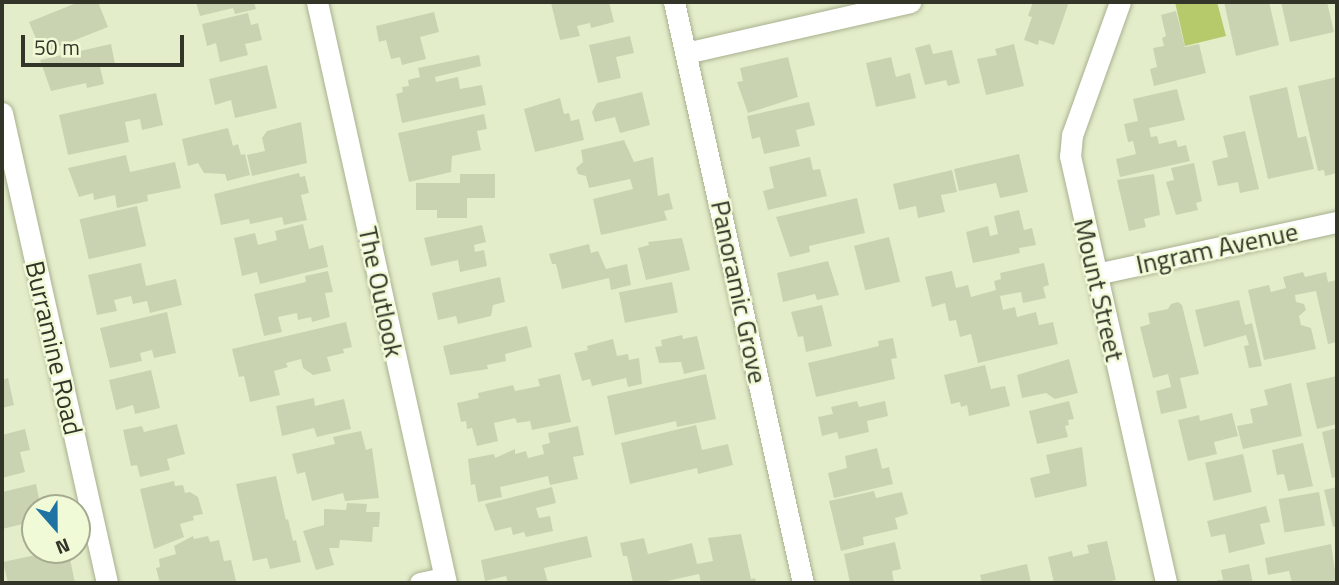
<!DOCTYPE html>
<html>
<head>
<meta charset="utf-8">
<style>
	body { margin:0 }
	#map { position:relative; width:1339px; height:585px; overflow:hidden; background:#e4edca; font-family:"Titillium Web",sans-serif }
	div>[style] { position:absolute }
	[style*='--x'] { left:calc(var(--x)*1px); top:calc(var(--y)*1px); width:calc(var(--w)*1px); rotate:calc(var(--a)*1deg) }
	.green>* { inset:0; background:#b6ca6c }
	.building>* { inset:0; background:#cad3b1; transform-origin:0 0 }
	.roads { filter:drop-shadow(0 0 2px #a8b18f) drop-shadow(0 0 2px #a8b18f) }
	.street>* { height:21px; margin:-10.5px; padding:0 10.5px; transform-origin:10.5px; border-radius:10.5px; background:#fff }
	span { translate:-50% -50%; white-space:nowrap; text-align:center; line-height:1.15; -webkit-text-stroke:5px #f1fad7; paint-order:stroke }
	.street-label { font-size:26px; color:#323528 }
	.frame { position:absolute; inset:0; border:4px solid #323528; pointer-events:none }
	.north { position:absolute; left:21px; top:494px; width:70px; height:70px; box-sizing:border-box; background:#f1fad7; border:2px solid #a5ab91; border-radius:50%; rotate:159deg; font-size:19px; font-weight:700; line-height:28px; text-align:center; color:#323528 }
	.north::after { content:''; display:block; margin:auto; width:24px; height:32px; background:#1f73a3; clip-path:polygon(50% 0,100% 100%,50% 72%,0 100%) }
	.scale { position:absolute; left:21px; top:35px; width:163px; height:32px; box-sizing:border-box; border:4px solid #323528; border-top:0; padding-left:9px; font-size:21px; line-height:24px; white-space:nowrap; color:#323528; -webkit-text-stroke:5px #f1fad7; paint-order:stroke }
</style>
</head>
<body>
<div id="map">
	<div class="green">
		<i style="clip-path:polygon(1175px 2px,1217px 2px,1226px 36px,1185px 46px)"></i>
	</div>
	<div class="building">
		<i style="clip-path:polygon(79px 2px,98px 2px,108px 27px,42px 53px,29px 22px)"></i>
		<i style="clip-path:polygon(196px 2px,254px 2px,256px 9px,235px 14px,233px 8px,200px 16px)"></i>
		<i style="clip-path:polygon(609px 2px,614px 22px,591px 28px,590px 23px,577px 26px,580px 36px,560px 40px,551px 3px)"></i>
		<i style="clip-path:polygon(1033px 2px,1069px 2px,1054px 45px,1039px 40px,1038px 45px,1024px 40px,1032px 17px,1028px 16px)"></i>
		<i style="clip-path:polygon(1224px 2px,1269px 2px,1279px 45px,1236px 56px)"></i>
		<i style="clip-path:polygon(1281px 2px,1327px 2px,1334px 32px,1290px 42px)"></i>
		<i style="clip-path:polygon(1176px 11px,1185px 47px,1199px 44px,1206px 73px,1154px 86px,1150px 69px,1157px 67px,1153px 48px,1164px 46px,1162px 38px,1166px 36px,1161px 15px)"></i>
		<i style="clip-path:polygon(434px 12px,439px 32px,420px 37px,426px 59px,402px 65px,400px 57px,391px 59px,386px 40px,379px 42px,376px 26px)"></i>
		<i style="clip-path:polygon(248px 13px,251px 25px,258px 23px,262px 40px,245px 44px,248px 55px,220px 62px,216px 43px,207px 46px,202px 24px)"></i>
		<i style="clip-path:polygon(630px 36px,634px 53px,616px 57px,621px 78px,598px 83px,589px 45px)"></i>
		<i style="clip-path:polygon(111px 44px,115px 64px,100px 67px,104px 84px,87px 88px,86px 83px,51px 91px,40px 60px)"></i>
		<i style="clip-path:polygon(930px 44px,933px 54px,952px 50px,960px 83px,948px 86px,946px 80px,925px 85px,915px 48px)"></i>
		<i style="clip-path:polygon(1014px 44px,1024px 86px,986px 95px,977px 59px,997px 55px,995px 49px)"></i>
		<i style="clip-path:polygon(479px 55px,481px 66px,435px 77px,436px 82px,458px 77px,460px 89px,482px 85px,486px 105px,402px 123px,396px 94px,403px 92px,402px 87px,409px 86px,408px 80px,420px 77px,418px 68px)"></i>
		<i style="clip-path:polygon(788px 57px,798px 97px,748px 113px,737px 82px,743px 81px,740px 68px)"></i>
		<i style="clip-path:polygon(891px 57px,896px 77px,910px 73px,916px 98px,876px 107px,866px 63px)"></i>
		<i style="clip-path:polygon(267px 65px,277px 108px,235px 118px,231px 100px,215px 105px,209px 79px)"></i>
		<i style="clip-path:polygon(1337px 77px,1337px 173px,1325px 176px,1324px 170px,1318px 171px,1298px 86px)"></i>
		<i style="clip-path:polygon(1287px 87px,1298px 138px,1306px 136px,1314px 169px,1268px 179px,1249px 96px)"></i>
		<i style="clip-path:polygon(1177px 89px,1185px 120px,1149px 128px,1151px 137px,1157px 136px,1159px 144px,1176px 140px,1178px 147px,1186px 145px,1190px 161px,1120px 177px,1116px 159px,1136px 154px,1133px 141px,1128px 142px,1124px 124px,1138px 121px,1133px 99px)"></i>
		<i style="clip-path:polygon(642px 92px,650px 125px,620px 133px,615px 117px,595px 122px,592px 112px,597px 103px)"></i>
		<i style="clip-path:polygon(156px 93px,163px 125px,142px 130px,140px 119px,125px 122px,129px 142px,68px 155px,59px 115px)"></i>
		<i style="clip-path:polygon(560px 98px,564px 114px,569px 113px,571px 121px,579px 119px,584px 140px,535px 152px,524px 109px)"></i>
		<i style="clip-path:polygon(809px 102px,815px 125px,796px 130px,800px 146px,764px 154px,760px 137px,752px 139px,747px 116px)"></i>
		<i style="clip-path:polygon(484px 114px,487px 129px,477px 131px,481px 150px,452px 156px,451px 172px,409px 182px,398px 133px)"></i>
		<i style="clip-path:polygon(301px 122px,307px 163px,252px 176px,247px 155px,265px 151px,262px 138px,267px 131px)"></i>
		<i style="clip-path:polygon(228px 128px,233px 146px,238px 144px,241px 155px,245px 154px,250px 175px,227px 181px,225px 174px,204px 173px,198px 163px,188px 166px,182px 139px)"></i>
		<i style="clip-path:polygon(1245px 131px,1259px 189px,1240px 193px,1238px 182px,1218px 186px,1212px 161px,1228px 157px,1223px 136px)"></i>
		<i style="clip-path:polygon(624px 140px,634px 162px,653px 157px,658px 196px,669px 193px,673px 209px,664px 211px,667px 220px,601px 235px,593px 199px,633px 189px,630px 179px,589px 188px,586px 176px,578px 174px,576px 168px,583px 162px,581px 150px)"></i>
		<i style="clip-path:polygon(1019px 154px,1028px 192px,1000px 198px,996px 183px,959px 191px,954px 169px)"></i>
		<i style="clip-path:polygon(126px 155px,130px 172px,175px 162px,181px 188px,147px 195px,148px 201px,117px 208px,115px 195px,94px 200px,93px 193px,79px 197px,68px 168px)"></i>
		<i style="clip-path:polygon(810px 157px,813px 170px,820px 169px,827px 196px,768px 210px,763px 191px,774px 188px,769px 167px)"></i>
		<i style="clip-path:polygon(1194px 163px,1202px 201px,1196px 203px,1198px 210px,1176px 215px,1166px 182px,1174px 180px,1171px 168px)"></i>
		<i style="clip-path:polygon(952px 170px,957px 192px,941px 195px,945px 212px,918px 218px,916px 206px,899px 210px,893px 184px)"></i>
		<i style="clip-path:polygon(299px 173px,300px 177px,305px 176px,309px 193px,301px 195px,307px 220px,284px 225px,282px 217px,250px 224px,249px 219px,221px 225px,214px 194px)"></i>
		<i style="clip-path:polygon(460px 174px,495px 174px,495px 198px,467px 198px,467px 218px,437px 218px,437px 210px,416px 210px,416px 183px,460px 183px)"></i>
		<i style="clip-path:polygon(1154px 174px,1160px 215px,1144px 219px,1146px 227px,1129px 231px,1117px 180px)"></i>
		<i style="clip-path:polygon(857px 198px,865px 233px,809px 246px,810px 252px,790px 257px,776px 217px)"></i>
		<i style="left:137px;top:206px;width:41px;height:59px;rotate:77deg"></i>
		<i style="clip-path:polygon(1019px 210px,1024px 230px,1032px 228px,1036px 245px,1019px 248px,1020px 253px,973px 263px,966px 232px,988px 226px,990px 236px,998px 234px,994px 216px)"></i>
		<i style="clip-path:polygon(303px 224px,309px 249px,323px 245px,328px 267px,260px 284px,257px 272px,242px 276px,234px 238px,255px 233px,258px 245px,277px 240px,275px 231px)"></i>
		<i style="clip-path:polygon(482px 225px,486px 242px,474px 245px,475px 252px,484px 250px,487px 266px,460px 272px,458px 260px,431px 266px,424px 238px)"></i>
		<i style="left:889px;top:237px;width:46px;height:36px;rotate:76deg"></i>
		<i style="clip-path:polygon(682px 238px,690px 270px,646px 280px,638px 248px,649px 245px,648px 242px)"></i>
		<i style="clip-path:polygon(589px 244px,591px 253px,598px 251px,606px 269px,627px 264px,631px 285px,611px 290px,609px 278px,562px 289px,556px 264px,552px 264px,549px 254px)"></i>
		<i style="clip-path:polygon(828px 261px,839px 295px,817px 300px,815px 294px,783px 302px,777px 273px)"></i>
		<i style="clip-path:polygon(141px 263px,146px 286px,176px 279px,182px 305px,150px 313px,147px 301px,133px 304px,131px 296px,114px 300px,117px 311px,97px 315px,88px 275px)"></i>
		<i style="clip-path:polygon(1044px 263px,1049px 285px,1043px 287px,1046px 298px,1023px 303px,1021px 292px,1000px 296px,1003px 310px,1015px 307px,1017px 317px,1036px 312px,1039px 325px,1053px 322px,1058px 344px,978px 363px,971px 334px,960px 337px,956px 320px,949px 321px,945px 303px,932px 307px,925px 277px,952px 271px,956px 288px,968px 285px,971px 297px,996px 290px,994px 281px,1001px 279px,1000px 273px)"></i>
		<i style="clip-path:polygon(328px 271px,333px 292px,325px 293px,330px 317px,312px 322px,311px 317px,298px 320px,297px 313px,278px 317px,282px 332px,264px 336px,254px 294px,306px 282px,305px 276px)"></i>
		<i style="clip-path:polygon(1303px 272px,1305px 277px,1326px 272px,1328px 282px,1337px 280px,1337px 342px,1328px 344px,1316px 291px,1295px 295px,1296px 302px,1304px 304px,1306px 310px,1299px 316px,1301px 325px,1311px 328px,1316px 349px,1264px 360px,1248px 290px,1269px 285px,1271px 292px,1286px 288px,1283px 277px)"></i>
		<i style="clip-path:polygon(500px 277px,505px 302px,493px 305px,491px 316px,458px 324px,456px 316px,438px 320px,432px 293px)"></i>
		<i style="left:672px;top:282px;width:31px;height:54px;rotate:79deg"></i>
		<i style="clip-path:polygon(1239px 300px,1245px 325px,1252px 323px,1262px 366px,1249px 368px,1244px 346px,1249px 345px,1246px 335px,1204px 347px,1195px 310px)"></i>
		<i style="clip-path:polygon(1178px 302px,1182px 305px,1199px 374px,1180px 378px,1187px 408px,1161px 414px,1156px 391px,1171px 387px,1168px 374px,1153px 378px,1140px 327px,1150px 324px,1148px 313px,1168px 309px,1171px 304px)"></i>
		<i style="clip-path:polygon(822px 305px,832px 346px,806px 352px,803px 336px,798px 337px,791px 312px)"></i>
		<i style="clip-path:polygon(167px 312px,176px 353px,154px 358px,152px 350px,140px 353px,142px 361px,110px 368px,100px 328px)"></i>
		<i style="clip-path:polygon(346px 322px,352px 347px,343px 349px,344px 353px,327px 357px,331px 371px,313px 375px,303px 368px,301px 359px,286px 363px,288px 367px,274px 371px,280px 395px,250px 402px,244px 376px,239px 377px,232px 349px)"></i>
		<i style="clip-path:polygon(527px 326px,532px 347px,505px 354px,506px 361px,487px 365px,488px 369px,450px 375px,443px 346px)"></i>
		<i style="clip-path:polygon(682px 335px,683px 339px,697px 336px,705px 369px,684px 374px,681px 362px,659px 363px,655px 347px,662px 346px,661px 340px)"></i>
		<i style="clip-path:polygon(893px 338px,897px 358px,891px 359px,895px 379px,816px 397px,808px 363px,879px 346px,878px 341px)"></i>
		<i style="clip-path:polygon(613px 339px,617px 356px,628px 354px,629px 360px,639px 358px,642px 384px,628px 387px,626px 378px,592px 386px,590px 379px,582px 381px,574px 353px,588px 350px,587px 346px)"></i>
		<i style="clip-path:polygon(1069px 359px,1078px 393px,1055px 399px,1046px 393px,1022px 398px,1017px 375px)"></i>
		<i style="clip-path:polygon(985px 365px,991px 389px,1005px 386px,1010px 406px,969px 416px,967px 405px,961px 407px,960px 402px,951px 404px,944px 375px)"></i>
		<i style="clip-path:polygon(151px 370px,160px 408px,135px 414px,133px 405px,116px 410px,109px 380px)"></i>
		<i style="clip-path:polygon(560px 374px,571px 422px,532px 430px,530px 421px,517px 423px,515px 418px,494px 423px,498px 441px,477px 446px,472px 428px,467px 429px,466px 421px,461px 422px,457px 403px,479px 398px,478px 393px,513px 385px,515px 391px,540px 386px,538px 379px)"></i>
		<i style="clip-path:polygon(706px 374px,716px 419px,677px 427px,676px 421px,615px 435px,607px 396px)"></i>
		<i style="clip-path:polygon(1337px 376px,1337px 424px,1317px 429px,1306px 383px)"></i>
		<i style="clip-path:polygon(8px 378px,14px 405px,2px 408px,2px 380px)"></i>
		<i style="clip-path:polygon(1291px 383px,1302px 436px,1243px 449px,1237px 426px,1253px 423px,1250px 409px,1268px 405px,1264px 390px)"></i>
		<i style="clip-path:polygon(314px 398px,315px 406px,344px 399px,351px 429px,317px 437px,314px 428px,282px 436px,276px 406px)"></i>
		<i style="clip-path:polygon(857px 401px,859px 407px,885px 401px,888px 416px,867px 421px,869px 432px,839px 439px,837px 432px,822px 436px,818px 417px,833px 414px,831px 407px)"></i>
		<i style="clip-path:polygon(1069px 401px,1074px 419px,1068px 420px,1069px 425px,1065px 426px,1068px 437px,1037px 444px,1029px 411px)"></i>
		<i style="clip-path:polygon(1232px 413px,1238px 436px,1214px 442px,1217px 454px,1188px 461px,1178px 420px,1199px 415px,1200px 421px)"></i>
		<i style="clip-path:polygon(177px 424px,185px 454px,167px 459px,170px 470px,140px 477px,137px 465px,131px 466px,123px 430px,142px 426px,144px 432px)"></i>
		<i style="clip-path:polygon(696px 425px,702px 450px,728px 444px,733px 465px,698px 474px,697px 468px,630px 484px,621px 443px)"></i>
		<i style="clip-path:polygon(578px 426px,584px 455px,573px 457px,578px 479px,550px 485px,548px 476px,500px 487px,502px 497px,478px 502px,475px 484px,471px 485px,468px 459px,494px 454px,495px 458px,515px 449px,515px 454px,526px 451px,528px 458px,544px 454px,542px 445px,550px 443px,548px 433px)"></i>
		<i style="clip-path:polygon(1337px 428px,1337px 477px,1332px 478px,1322px 432px)"></i>
		<i style="clip-path:polygon(25px 429px,30px 450px,20px 452px,25px 472px,2px 478px,2px 435px)"></i>
		<i style="clip-path:polygon(361px 431px,366px 450px,372px 448px,379px 498px,345px 501px,343px 493px,312px 501px,305px 472px,297px 474px,292px 454px,335px 444px,333px 437px)"></i>
		<i style="clip-path:polygon(1303px 443px,1313px 486px,1288px 491px,1284px 474px,1277px 475px,1272px 450px)"></i>
		<i style="clip-path:polygon(1082px 447px,1087px 486px,1035px 498px,1030px 478px,1050px 473px,1046px 455px)"></i>
		<i style="clip-path:polygon(877px 448px,882px 469px,889px 467px,893px 484px,834px 498px,828px 473px,847px 468px,845px 456px)"></i>
		<i style="left:1243px;top:454px;width:39px;height:39px;rotate:77deg"></i>
		<i style="clip-path:polygon(276px 476px,286px 520px,288px 519px,293px 541px,296px 540px,301px 562px,270px 569px,267px 558px,253px 561px,236px 484px)"></i>
		<i style="clip-path:polygon(174px 481px,175px 486px,183px 485px,185px 493px,190px 492px,198px 497px,203px 514px,193px 516px,194px 520px,180px 524px,184px 537px,154px 549px,140px 489px)"></i>
		<i style="clip-path:polygon(36px 484px,41px 508px,35px 508px,35px 521px,2px 529px,2px 492px)"></i>
		<i style="clip-path:polygon(552px 487px,556px 503px,536px 508px,539px 518px,550px 516px,553px 531px,526px 537px,524px 532px,513px 535px,511px 527px,495px 531px,485px 504px)"></i>
		<i style="clip-path:polygon(1337px 487px,1337px 526px,1333px 527px,1324px 490px)"></i>
		<i style="clip-path:polygon(874px 491px,876px 498px,902px 492px,908px 514px,895px 518px,898px 529px,863px 537px,864px 545px,841px 551px,829px 501px)"></i>
		<i style="left:1319px;top:492px;width:34px;height:41px;rotate:80deg"></i>
		<i style="clip-path:polygon(347px 503px,367px 504px,366px 512px,380px 512px,379px 527px,373px 527px,372px 542px,340px 540px,339px 548px,329px 548px,334px 565px,316px 570px,303px 531px,324px 525px,324px 509px,346px 510px)"></i>
		<i style="clip-path:polygon(1266px 506px,1270px 522px,1260px 524px,1265px 544px,1229px 553px,1225px 534px,1211px 537px,1207px 521px)"></i>
		<i style="clip-path:polygon(741px 534px,751px 579px,755px 578px,756px 583px,701px 583px,699px 574px,658px 583px,633px 583px,627px 556px,623px 556px,620px 543px,644px 538px,648px 554px,692px 543px,697px 564px,713px 561px,708px 538px)"></i>
		<i style="clip-path:polygon(193px 536px,194px 539px,208px 536px,210px 542px,219px 540px,224px 561px,231px 560px,236px 581px,160px 583px,156px 568px,160px 567px,159px 559px,176px 554px,174px 546px)"></i>
		<i style="clip-path:polygon(587px 536px,592px 557px,544px 568px,548px 583px,508px 583px,506px 576px,485px 581px,481px 560px)"></i>
		<i style="clip-path:polygon(1107px 541px,1116px 580px,1102px 583px,1054px 583px,1048px 557px,1072px 551px,1073px 557px,1089px 553px,1087px 545px)"></i>
		<i style="clip-path:polygon(895px 542px,901px 569px,892px 571px,894px 583px,850px 583px,844px 554px)"></i>
		<i style="clip-path:polygon(1331px 544px,1337px 583px,1292px 583px,1289px 571px,1268px 575px,1265px 558px)"></i>
		<i style="clip-path:polygon(45px 553px,46px 559px,69px 554px,75px 583px,8px 583px,3px 562px)"></i>
		<i style="clip-path:polygon(1027px 564px,1031px 583px,982px 583px,980px 575px)"></i>
		<i style="clip-path:polygon(1249px 564px,1253px 583px,1218px 583px,1217px 580px,1223px 580px,1221px 570px)"></i>
	</div>
	<div class="roads">
		<div class="street">
			<i style="--x:317;--y:2;--w:595;--a:77.48"></i>
			<i style="--x:674;--y:2;--w:595;--a:77.48"></i>
			<i style="--x:1120;--y:2;--w:141;--a:109.8"></i>
			<i style="--x:1072;--y:135;--w:21;--a:95"></i>
			<i style="--x:1070;--y:156;--w:438;--a:77.3"></i>
			<i style="--x:686;--y:53;--w:230;--a:-12.8"></i>
			<i style="--x:2;--y:113;--w:482;--a:77.4"></i>
			<i style="--x:1096;--y:274;--w:247;--a:-12.2"></i>
			<i style="--x:420;--y:583;--w:25;--a:-12"></i>
		</div>
	</div>
	<div class="street-label">
		<span style="left:1217px;top:248px;rotate:-12deg">Ingram Avenue</span>
		<span style="left:1099px;top:290px;rotate:77deg">Mount Street</span>
		<span style="left:381px;top:292px;rotate:78deg">The Outlook</span>
		<span style="left:739px;top:292px;rotate:78deg">Panoramic Grove</span>
		<span style="left:54px;top:348px;rotate:77deg">Burramine Road</span>
	</div>
	<div class="frame"></div>
	<div class="north">N</div>
	<div class="scale">50 m</div>
</div>
</body>
</html>
